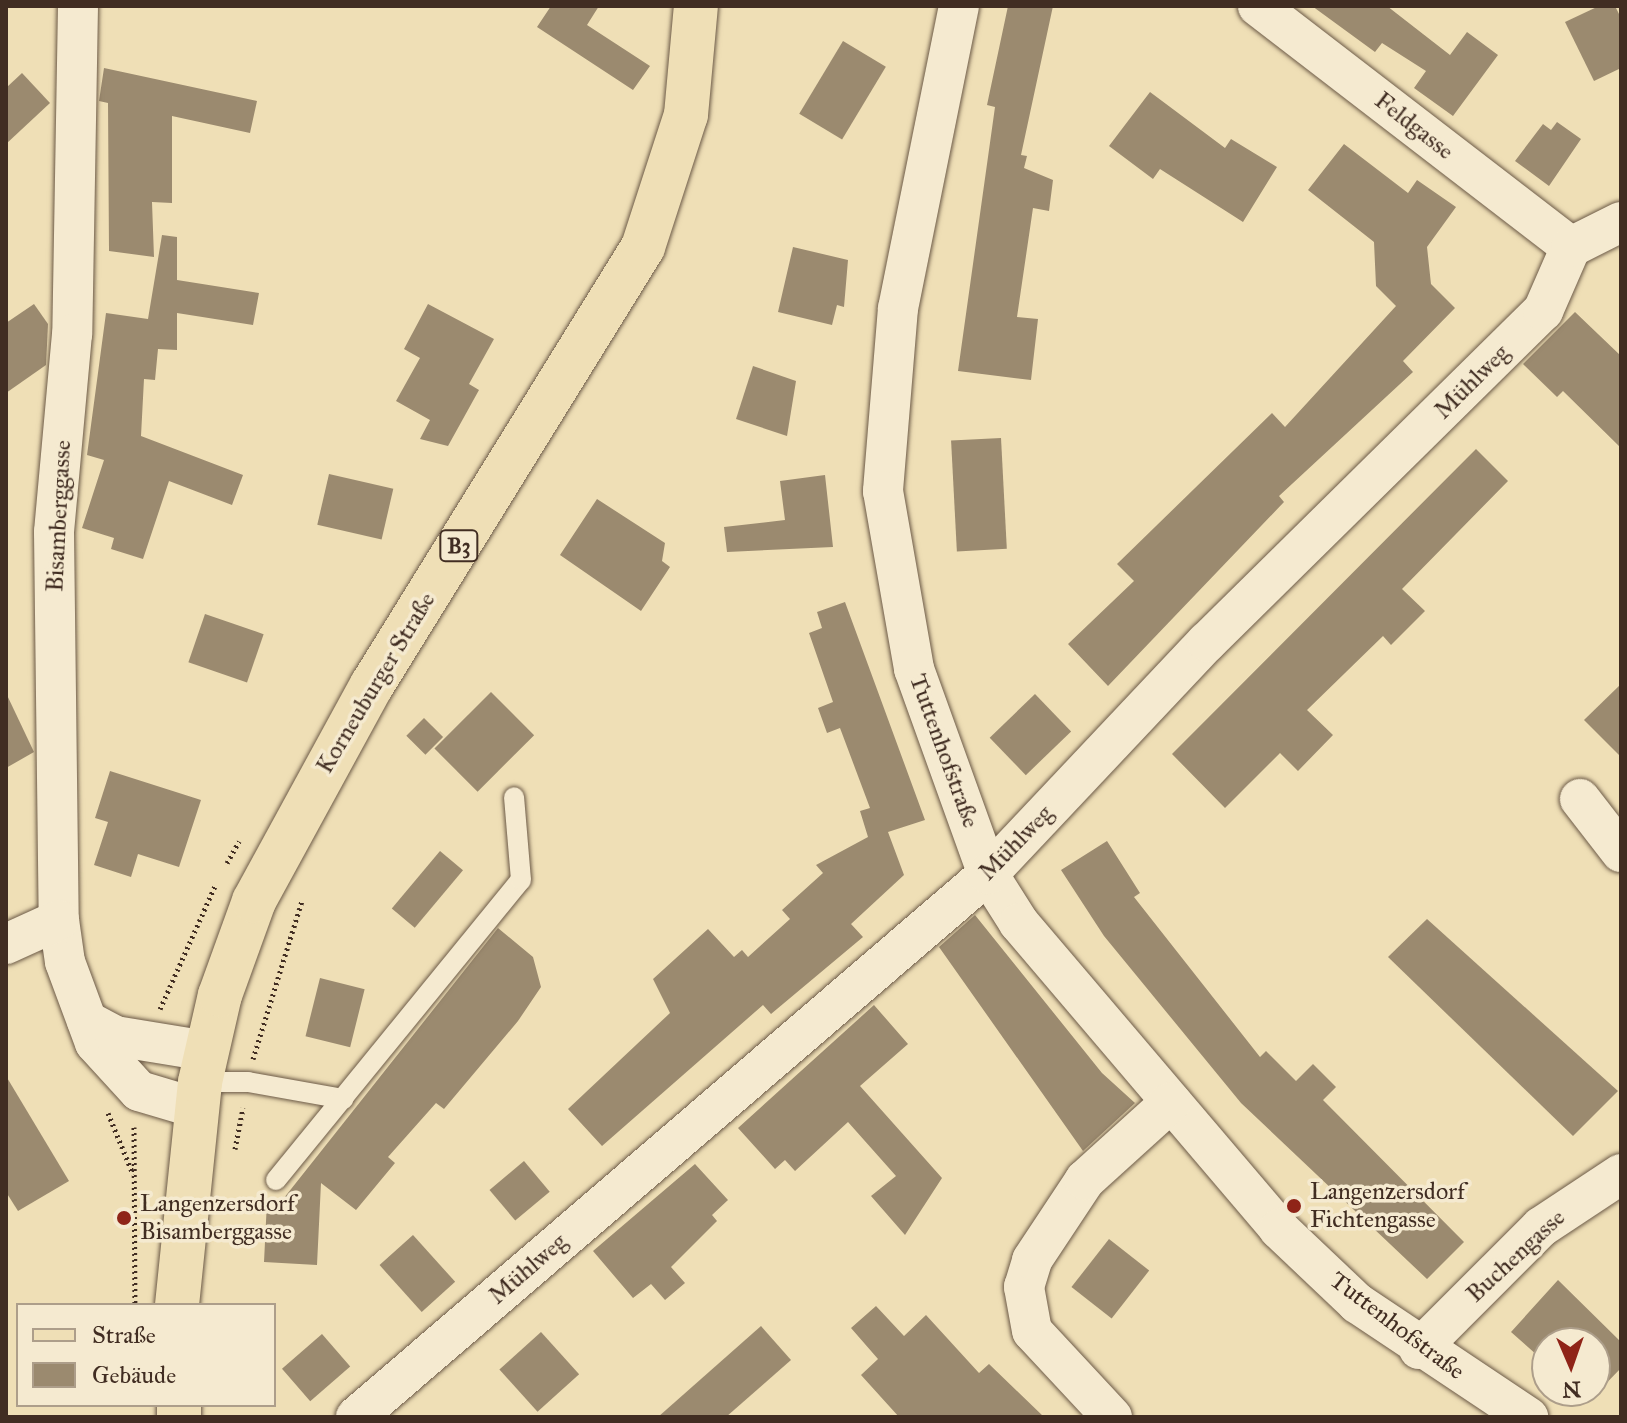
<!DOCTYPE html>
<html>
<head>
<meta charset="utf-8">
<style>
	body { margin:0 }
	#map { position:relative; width:1627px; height:1423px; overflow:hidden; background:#efdfb6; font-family:"IM FELL Great Primer",serif }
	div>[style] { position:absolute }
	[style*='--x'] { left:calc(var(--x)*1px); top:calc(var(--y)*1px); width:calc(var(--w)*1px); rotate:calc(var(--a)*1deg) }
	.building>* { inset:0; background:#9b8a6f; transform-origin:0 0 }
	.path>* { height:5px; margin-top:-2.5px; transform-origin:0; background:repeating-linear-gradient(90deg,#412d22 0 2px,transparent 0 6px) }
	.roads { filter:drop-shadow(0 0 2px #6c5a47) drop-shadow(0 0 2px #6c5a47) }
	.service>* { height:20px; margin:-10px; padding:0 10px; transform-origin:10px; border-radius:10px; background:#f5ead0 }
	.minor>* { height:40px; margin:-20px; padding:0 20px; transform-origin:20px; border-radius:20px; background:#f5ead0 }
	.primary>* { height:44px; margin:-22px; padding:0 22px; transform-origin:22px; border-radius:22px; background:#efdfb6 }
	.dots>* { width:22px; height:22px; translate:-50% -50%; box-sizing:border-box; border:4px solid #f5ead0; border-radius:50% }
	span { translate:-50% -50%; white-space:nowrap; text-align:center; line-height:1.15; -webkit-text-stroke:7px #f5ead0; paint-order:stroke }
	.shield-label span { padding:2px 6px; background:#f5ead0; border:2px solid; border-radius:6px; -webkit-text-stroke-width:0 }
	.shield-label { font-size:22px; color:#412d22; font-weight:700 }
	.street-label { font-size:24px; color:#412d22 }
	.poi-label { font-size:24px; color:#412d22 }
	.left { translate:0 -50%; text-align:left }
	.frame { position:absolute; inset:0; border:8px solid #412d22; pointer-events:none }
	.legend { position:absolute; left:16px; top:1303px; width:260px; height:104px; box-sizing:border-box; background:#f5ead0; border:2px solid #ad9e8a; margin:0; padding:10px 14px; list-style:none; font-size:24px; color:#412d22 }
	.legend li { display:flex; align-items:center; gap:16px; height:40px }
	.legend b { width:40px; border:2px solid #ad9e8a }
	.north { position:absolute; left:1531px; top:1327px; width:80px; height:80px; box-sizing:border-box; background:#f5ead0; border:2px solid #ad9e8a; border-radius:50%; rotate:178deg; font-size:22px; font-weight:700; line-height:32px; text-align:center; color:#412d22 }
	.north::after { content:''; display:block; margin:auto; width:28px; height:36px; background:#8f2418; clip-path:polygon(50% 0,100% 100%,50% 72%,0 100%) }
</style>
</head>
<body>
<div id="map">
	<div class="building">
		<i style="clip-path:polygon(551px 6px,599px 6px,587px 25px,650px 66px,633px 90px,537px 27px)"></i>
		<i style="clip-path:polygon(1008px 6px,1053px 6px,1021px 155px,1027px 156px,1024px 168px,1053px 180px,1049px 211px,1033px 208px,1017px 317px,1038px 319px,1031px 380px,958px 371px,995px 107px,987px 105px)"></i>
		<i style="clip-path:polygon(1312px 6px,1387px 6px,1450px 55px,1467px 32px,1498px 55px,1453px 116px,1414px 88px,1426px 71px,1382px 43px,1375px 52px)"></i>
		<i style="clip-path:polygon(1599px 6px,1615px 6px,1621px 18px,1621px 68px,1594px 81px,1565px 22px)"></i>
		<i style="left:843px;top:41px;width:50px;height:85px;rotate:31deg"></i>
		<i style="clip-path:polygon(104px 68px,257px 101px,250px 133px,172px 116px,172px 203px,152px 202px,154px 257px,109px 251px,108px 103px,99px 101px)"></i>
		<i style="clip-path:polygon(22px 73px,50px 103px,6px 144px,6px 88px)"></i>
		<i style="clip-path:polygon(1150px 92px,1225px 148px,1231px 139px,1277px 167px,1243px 222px,1160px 169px,1153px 179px,1109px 146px)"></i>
		<i style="clip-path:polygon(1557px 122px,1581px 139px,1549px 186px,1515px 161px,1543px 124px,1551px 130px)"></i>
		<i style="clip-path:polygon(1344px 144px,1408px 193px,1417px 180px,1456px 207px,1427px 247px,1431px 284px,1455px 308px,1403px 361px,1413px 372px,1279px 496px,1284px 502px,1108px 686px,1068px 644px,1134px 581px,1117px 564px,1272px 413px,1285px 427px,1396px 306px,1376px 286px,1374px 242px,1308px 190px)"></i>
		<i style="clip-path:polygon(162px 235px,177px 237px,177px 280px,259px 293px,253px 325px,177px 313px,177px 350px,158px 349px,155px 380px,144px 379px,141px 436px,243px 475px,232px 505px,169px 481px,143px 559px,111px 549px,114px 538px,82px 528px,104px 460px,87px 455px,106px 313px,148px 319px)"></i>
		<i style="clip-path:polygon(793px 247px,848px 260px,844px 307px,837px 305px,832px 325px,778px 312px)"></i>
		<i style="clip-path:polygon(34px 304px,48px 324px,46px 365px,6px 393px,6px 323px)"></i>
		<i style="clip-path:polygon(428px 304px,494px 339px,469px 384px,479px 390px,448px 446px,420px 439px,430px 420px,396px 401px,420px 358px,404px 349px)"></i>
		<i style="clip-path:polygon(1575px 312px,1621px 356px,1621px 448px,1563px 391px,1557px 397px,1523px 364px)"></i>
		<i style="clip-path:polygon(753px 366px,796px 381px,787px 436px,736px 419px)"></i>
		<i style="left:1001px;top:438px;width:111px;height:50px;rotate:87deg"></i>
		<i style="clip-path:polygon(1476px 449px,1508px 481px,1402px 589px,1425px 611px,1391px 645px,1383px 636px,1307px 710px,1333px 735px,1298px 771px,1280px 753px,1225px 808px,1172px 754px)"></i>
		<i style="left:329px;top:474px;width:66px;height:52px;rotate:13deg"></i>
		<i style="clip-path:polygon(825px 475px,833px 547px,727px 552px,724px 527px,785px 520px,780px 481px)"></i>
		<i style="clip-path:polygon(597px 499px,665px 543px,662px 561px,670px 567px,641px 611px,560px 555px)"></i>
		<i style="clip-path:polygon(845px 602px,925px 820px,888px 832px,904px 875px,851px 924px,863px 937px,771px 1014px,763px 1005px,602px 1146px,568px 1109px,670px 1013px,653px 979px,708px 929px,734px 957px,742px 950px,748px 957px,790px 919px,782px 910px,823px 873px,816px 865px,868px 837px,860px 811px,870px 808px,840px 728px,827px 733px,818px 708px,833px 702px,809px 633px,822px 628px,817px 612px)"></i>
		<i style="left:205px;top:614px;width:62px;height:51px;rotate:19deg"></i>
		<i style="clip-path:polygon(1621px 684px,1621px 757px,1584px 720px)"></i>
		<i style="left:491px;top:692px;width:61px;height:80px;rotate:45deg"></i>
		<i style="clip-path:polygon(6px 693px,34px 752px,6px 768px)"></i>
		<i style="left:1035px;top:694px;width:52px;height:63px;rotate:46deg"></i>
		<i style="left:424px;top:718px;width:27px;height:25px;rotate:45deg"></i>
		<i style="clip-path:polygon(110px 771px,201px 800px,179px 867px,138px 854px,131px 877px,94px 865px,108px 822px,95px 818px)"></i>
		<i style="clip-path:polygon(1107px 841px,1140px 893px,1134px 897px,1260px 1057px,1266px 1051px,1296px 1081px,1313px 1064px,1336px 1087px,1323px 1100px,1464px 1242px,1427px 1279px,1241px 1103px,1104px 936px,1061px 870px)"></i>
		<i style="left:440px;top:851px;width:30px;height:75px;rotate:40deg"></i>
		<i style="clip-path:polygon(975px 915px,1102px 1073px,1135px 1103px,1083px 1151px,939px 947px)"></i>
		<i style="clip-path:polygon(1427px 919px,1618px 1091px,1573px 1136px,1388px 957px)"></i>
		<i style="clip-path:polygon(498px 928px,533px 957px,541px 987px,518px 1021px,444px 1109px,436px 1103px,388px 1157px,395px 1163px,356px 1210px,321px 1183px,317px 1265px,264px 1262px,267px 1201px,280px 1203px)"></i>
		<i style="left:320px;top:978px;width:46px;height:60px;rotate:14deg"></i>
		<i style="clip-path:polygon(874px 1005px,908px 1044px,860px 1086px,942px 1178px,905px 1235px,871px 1196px,896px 1176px,848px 1122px,795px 1171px,785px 1160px,775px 1169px,738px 1128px)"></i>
		<i style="clip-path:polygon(6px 1076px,69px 1181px,18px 1211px,6px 1192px)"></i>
		<i style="left:524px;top:1161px;width:40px;height:45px;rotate:50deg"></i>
		<i style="clip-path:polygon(695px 1164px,728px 1200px,712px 1215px,717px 1221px,671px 1267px,685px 1283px,665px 1300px,651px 1284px,633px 1298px,593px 1251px)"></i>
		<i style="left:413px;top:1235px;width:63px;height:45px;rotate:48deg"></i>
		<i style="left:1109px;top:1239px;width:51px;height:61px;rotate:38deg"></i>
		<i style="clip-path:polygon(1558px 1280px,1621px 1342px,1621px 1368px,1591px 1399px,1583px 1391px,1595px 1391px,1595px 1343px,1547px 1343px,1547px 1364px,1511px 1332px)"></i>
		<i style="clip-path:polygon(876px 1306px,904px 1336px,926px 1315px,979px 1373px,989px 1364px,1044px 1417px,899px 1417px,861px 1375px,878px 1359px,851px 1328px)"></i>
		<i style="clip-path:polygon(761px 1326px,791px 1360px,726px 1417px,658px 1417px)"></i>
		<i style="left:541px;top:1332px;width:57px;height:56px;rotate:48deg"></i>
		<i style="left:322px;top:1334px;width:43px;height:53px;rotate:49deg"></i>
	</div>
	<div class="path">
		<i style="--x:227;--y:863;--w:25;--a:-61"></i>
		<i style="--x:160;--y:1009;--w:135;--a:-65.9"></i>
		<i style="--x:253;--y:1059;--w:165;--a:-72.8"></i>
		<i style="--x:108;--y:1113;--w:66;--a:67.7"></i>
		<i style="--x:134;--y:1127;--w:178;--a:89.7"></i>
		<i style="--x:235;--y:1149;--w:42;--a:-79"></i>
	</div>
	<div class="roads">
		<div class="service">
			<i style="--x:200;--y:1082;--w:48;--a:0"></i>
			<i style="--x:248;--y:1082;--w:97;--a:10.1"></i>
			<i style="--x:276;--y:1180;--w:387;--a:-50.8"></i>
			<i style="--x:521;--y:880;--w:83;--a:-94.8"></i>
		</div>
		<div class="minor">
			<i style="--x:78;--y:6;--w:328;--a:91"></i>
			<i style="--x:72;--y:334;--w:199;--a:95.2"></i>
			<i style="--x:54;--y:532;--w:388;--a:89.3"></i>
			<i style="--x:59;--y:920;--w:42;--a:81.9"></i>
			<i style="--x:65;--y:962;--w:86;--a:69.7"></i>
			<i style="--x:95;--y:1043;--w:65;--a:47.5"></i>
			<i style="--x:139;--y:1091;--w:59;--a:16.6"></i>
			<i style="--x:959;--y:6;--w:308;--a:101.4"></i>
			<i style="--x:898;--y:308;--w:184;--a:94.7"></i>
			<i style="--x:883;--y:491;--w:181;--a:80.1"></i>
			<i style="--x:914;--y:669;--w:218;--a:70.2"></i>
			<i style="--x:988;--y:874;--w:58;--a:57.7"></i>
			<i style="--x:1019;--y:923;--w:402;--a:49.6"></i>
			<i style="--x:1279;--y:1229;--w:108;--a:43.5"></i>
			<i style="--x:1357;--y:1303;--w:206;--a:33.7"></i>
			<i style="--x:1258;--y:6;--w:395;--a:37.6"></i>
			<i style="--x:1580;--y:799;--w:67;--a:52.3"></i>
			<i style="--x:6;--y:944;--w:58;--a:-24.4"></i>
			<i style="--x:87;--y:1021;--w:32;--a:28"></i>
			<i style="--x:115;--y:1036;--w:93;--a:9.3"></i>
			<i style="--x:1419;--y:1349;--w:173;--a:-45"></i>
			<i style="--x:1541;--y:1227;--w:96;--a:-33.5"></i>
			<i style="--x:356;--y:1417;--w:833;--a:-40.67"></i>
			<i style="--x:988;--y:874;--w:319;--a:-46.7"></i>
			<i style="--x:1207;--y:642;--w:472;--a:-44.6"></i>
			<i style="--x:1543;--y:311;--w:70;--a:-66.4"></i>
			<i style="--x:1571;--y:247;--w:56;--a:-26.6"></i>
			<i style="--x:1112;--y:1417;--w:117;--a:-132.9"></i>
			<i style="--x:1032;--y:1331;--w:45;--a:-100.3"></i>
			<i style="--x:1024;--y:1287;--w:28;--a:-73"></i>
			<i style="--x:1032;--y:1260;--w:96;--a:-56.5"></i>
			<i style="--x:1085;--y:1180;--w:116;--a:-42.2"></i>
		</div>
		<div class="primary">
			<i style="--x:177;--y:1305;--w:224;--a:-84.1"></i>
			<i style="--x:200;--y:1082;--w:89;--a:-77.1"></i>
			<i style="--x:220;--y:995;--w:100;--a:-70.1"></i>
			<i style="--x:254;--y:901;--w:246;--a:-61.4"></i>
			<i style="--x:372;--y:685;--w:515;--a:-58.25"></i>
			<i style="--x:643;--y:247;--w:139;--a:-72"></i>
			<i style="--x:686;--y:115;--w:109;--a:-84.8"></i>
			<i style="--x:179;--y:1405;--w:12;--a:90"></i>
		</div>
	</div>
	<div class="dots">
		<i style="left:1294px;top:1206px;background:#8f2418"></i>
		<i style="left:124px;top:1218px;background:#8f2418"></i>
	</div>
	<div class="shield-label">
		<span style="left:459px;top:546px">B3</span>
	</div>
	<div class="street-label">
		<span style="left:1414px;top:126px;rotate:38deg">Feldgasse</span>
		<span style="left:1472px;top:382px;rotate:-45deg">Mühlweg</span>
		<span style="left:59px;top:516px;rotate:-87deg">Bisamberggasse</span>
		<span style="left:376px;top:683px;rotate:-59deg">Korneuburger Straße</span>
		<span style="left:944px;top:751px;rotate:70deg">Tuttenhofstraße</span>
		<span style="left:1016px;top:843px;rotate:-46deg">Mühlweg</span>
		<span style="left:1516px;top:1256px;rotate:-43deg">Buchengasse</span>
		<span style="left:528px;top:1269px;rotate:-41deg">Mühlweg</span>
		<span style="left:1397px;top:1326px;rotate:37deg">Tuttenhofstraße</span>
	</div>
	<div class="poi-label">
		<span class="left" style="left:1310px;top:1206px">Langenzersdorf<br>Fichtengasse</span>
		<span class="left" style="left:140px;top:1218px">Langenzersdorf<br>Bisamberggasse</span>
	</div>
	<div class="frame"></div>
	<ul class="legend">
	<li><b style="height:10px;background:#efdfb6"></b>Straße</li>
	<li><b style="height:22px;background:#9b8a6f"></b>Gebäude</li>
	</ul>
	<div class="north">N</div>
</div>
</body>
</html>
